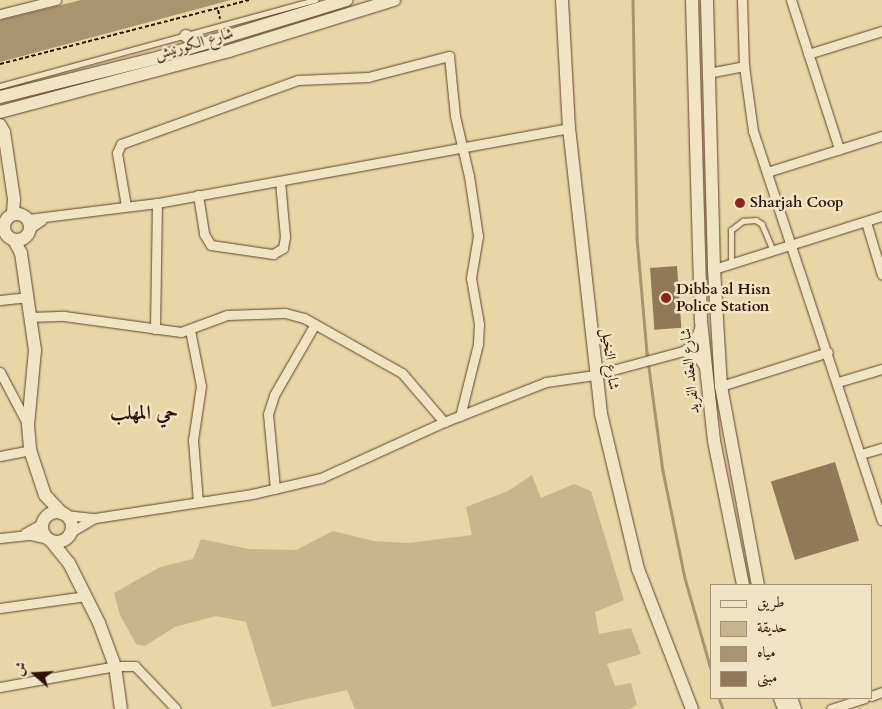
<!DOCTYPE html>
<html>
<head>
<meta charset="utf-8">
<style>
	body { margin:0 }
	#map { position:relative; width:882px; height:709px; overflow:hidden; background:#e9d6a6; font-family:Cardo,Amiri,serif }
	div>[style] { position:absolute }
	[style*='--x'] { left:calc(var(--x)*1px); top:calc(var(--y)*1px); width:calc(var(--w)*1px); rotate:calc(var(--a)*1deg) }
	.green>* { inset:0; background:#c9b58b }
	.water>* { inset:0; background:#aa936f }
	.stream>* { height:2.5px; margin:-1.25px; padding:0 1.25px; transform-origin:1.25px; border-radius:1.25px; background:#aa936f }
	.building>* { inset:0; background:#907859; transform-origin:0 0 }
	.path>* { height:2px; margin-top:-1px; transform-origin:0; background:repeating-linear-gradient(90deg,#2f1205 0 4px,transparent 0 6.5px) }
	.roads { filter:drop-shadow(0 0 1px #5e432d) drop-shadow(0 0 1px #5e432d) }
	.lane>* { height:4.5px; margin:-2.25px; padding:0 2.25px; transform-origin:2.25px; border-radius:2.25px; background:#f1e4c5 }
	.street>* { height:9px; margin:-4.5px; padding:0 4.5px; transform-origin:4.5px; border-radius:4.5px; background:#f1e4c5 }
	.secondary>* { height:12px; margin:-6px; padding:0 6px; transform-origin:6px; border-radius:6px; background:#f1e4c5 }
	.secondary>.ring { margin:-6px; padding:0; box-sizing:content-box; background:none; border:12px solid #f1e4c5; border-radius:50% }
	.dots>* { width:14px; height:14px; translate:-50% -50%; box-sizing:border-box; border:2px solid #f1e4c5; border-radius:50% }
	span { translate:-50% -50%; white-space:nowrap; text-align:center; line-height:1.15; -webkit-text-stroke:5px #f1e4c5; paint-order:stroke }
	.street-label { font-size:15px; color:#2f1205 }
	.poi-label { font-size:15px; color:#2f1205; font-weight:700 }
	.left { translate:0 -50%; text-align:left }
	.district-label { font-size:20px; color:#2f1205; font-weight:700 }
	.legend { position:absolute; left:710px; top:584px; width:162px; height:115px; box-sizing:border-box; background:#f1e4c5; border:1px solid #a39078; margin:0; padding:6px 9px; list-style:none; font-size:15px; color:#2f1205 }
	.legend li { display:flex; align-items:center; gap:10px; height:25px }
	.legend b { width:25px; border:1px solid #a39078 }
	.north { position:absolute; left:10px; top:649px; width:50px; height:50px; -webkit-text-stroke:4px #f1e4c5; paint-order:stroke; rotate:289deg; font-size:14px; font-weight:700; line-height:20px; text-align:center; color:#2f1205 }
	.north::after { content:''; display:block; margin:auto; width:18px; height:22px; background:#2f1205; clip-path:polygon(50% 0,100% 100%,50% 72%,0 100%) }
</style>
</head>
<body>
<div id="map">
	<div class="green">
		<i style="clip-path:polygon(532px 475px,541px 498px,574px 484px,591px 491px,624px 600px,595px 612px,599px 634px,631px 628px,641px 654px,607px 664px,615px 686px,631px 683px,637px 705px,630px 709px,355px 709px,347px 690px,272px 707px,246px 622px,216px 616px,175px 627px,145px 646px,136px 644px,120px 615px,114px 593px,160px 567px,193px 559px,201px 539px,249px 549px,296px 550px,333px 531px,374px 541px,408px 543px,472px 535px,466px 507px,508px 491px)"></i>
	</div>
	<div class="water">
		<i style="clip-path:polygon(81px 0,231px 0,0 62px,0 20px)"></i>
	</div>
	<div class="stream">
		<i style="--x:633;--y:0;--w:238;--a:89"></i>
		<i style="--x:637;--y:238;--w:115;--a:85"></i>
		<i style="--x:647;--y:353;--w:119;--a:82.3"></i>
		<i style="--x:663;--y:471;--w:109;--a:78.4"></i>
		<i style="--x:685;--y:578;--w:95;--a:74.1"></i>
		<i style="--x:719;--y:698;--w:12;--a:70"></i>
	</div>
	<div class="building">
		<i style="left:677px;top:266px;width:62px;height:27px;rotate:86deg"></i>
		<i style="left:835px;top:462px;width:82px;height:67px;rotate:73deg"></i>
	</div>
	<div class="path">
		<i style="--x:218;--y:10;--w:9;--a:77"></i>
		<i style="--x:0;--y:64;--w:257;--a:-14.4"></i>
	</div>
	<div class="roads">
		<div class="lane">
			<i style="--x:0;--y:86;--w:327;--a:-15.3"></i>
			<i style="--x:731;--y:264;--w:34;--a:-90"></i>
			<i style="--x:731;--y:230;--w:15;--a:-37"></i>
			<i style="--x:743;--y:221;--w:13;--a:-4"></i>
			<i style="--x:756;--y:220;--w:7;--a:34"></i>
			<i style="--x:762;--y:224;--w:28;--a:67"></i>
		</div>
		<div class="street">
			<i style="--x:742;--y:0;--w:66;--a:88.3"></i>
			<i style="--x:744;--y:66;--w:66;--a:82.1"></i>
			<i style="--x:753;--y:131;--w:410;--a:71.7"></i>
			<i style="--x:791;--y:0;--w:157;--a:72.1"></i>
			<i style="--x:0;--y:14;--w:58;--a:-14"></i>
			<i style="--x:808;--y:54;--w:77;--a:-17.3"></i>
			<i style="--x:708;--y:73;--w:37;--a:-11"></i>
			<i style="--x:767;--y:172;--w:121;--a:-17.4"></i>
			<i style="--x:198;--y:195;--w:39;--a:81"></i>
			<i style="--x:204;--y:234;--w:13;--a:58"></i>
			<i style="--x:211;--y:245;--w:63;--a:8.3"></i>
			<i style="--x:273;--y:254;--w:12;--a:-31"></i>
			<i style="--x:283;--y:248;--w:11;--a:-80"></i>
			<i style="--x:285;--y:237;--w:56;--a:-95.1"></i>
			<i style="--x:126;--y:206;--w:54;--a:-99.6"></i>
			<i style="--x:117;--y:153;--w:10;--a:-66"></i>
			<i style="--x:121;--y:144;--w:188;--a:-19.9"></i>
			<i style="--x:298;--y:80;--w:70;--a:-2.5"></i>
			<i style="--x:368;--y:77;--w:84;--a:-14.5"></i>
			<i style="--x:449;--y:56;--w:60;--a:84.3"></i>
			<i style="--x:455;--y:116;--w:62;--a:76.9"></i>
			<i style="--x:469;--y:176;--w:61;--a:81.5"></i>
			<i style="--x:478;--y:236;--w:43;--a:99.5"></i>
			<i style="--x:471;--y:278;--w:47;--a:80.1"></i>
			<i style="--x:479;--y:324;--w:20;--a:93"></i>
			<i style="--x:478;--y:344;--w:74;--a:104"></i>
			<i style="--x:28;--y:219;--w:130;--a:-7.1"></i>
			<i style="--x:157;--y:203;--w:419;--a:-10.3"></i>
			<i style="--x:866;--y:222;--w:55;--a:73.2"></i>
			<i style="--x:0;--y:225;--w:4;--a:-27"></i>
			<i style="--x:30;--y:228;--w:14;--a:-34"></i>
			<i style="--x:714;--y:269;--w:176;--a:-17.5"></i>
			<i style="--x:0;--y:300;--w:27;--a:-6"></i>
			<i style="--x:30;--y:317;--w:34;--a:-2"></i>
			<i style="--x:64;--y:316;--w:118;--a:7.8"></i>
			<i style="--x:181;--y:332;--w:49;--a:-20.3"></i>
			<i style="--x:227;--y:315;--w:58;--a:-2"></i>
			<i style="--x:285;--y:313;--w:20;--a:15"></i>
			<i style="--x:304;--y:318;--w:112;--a:29.3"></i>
			<i style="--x:402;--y:373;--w:65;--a:49.4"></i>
			<i style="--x:155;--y:329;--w:126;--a:-89.1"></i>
			<i style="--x:190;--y:330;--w:57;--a:78.9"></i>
			<i style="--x:201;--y:386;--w:55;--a:98.4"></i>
			<i style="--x:193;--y:440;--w:62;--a:85.4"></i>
			<i style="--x:683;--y:351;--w:18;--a:27"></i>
			<i style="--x:699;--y:359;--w:11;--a:56"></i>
			<i style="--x:0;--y:372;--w:60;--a:62.2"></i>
			<i style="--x:838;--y:382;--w:46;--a:-16.5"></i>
			<i style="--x:721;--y:386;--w:112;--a:-17.6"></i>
			<i style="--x:861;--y:454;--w:22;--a:-16"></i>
			<i style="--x:0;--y:456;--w:31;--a:-11"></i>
			<i style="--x:275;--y:489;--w:75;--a:-95.3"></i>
			<i style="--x:268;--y:414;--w:20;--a:-72"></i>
			<i style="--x:274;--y:395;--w:82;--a:-60"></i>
			<i style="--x:65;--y:515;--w:30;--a:6"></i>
			<i style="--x:95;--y:518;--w:159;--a:-8.7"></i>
			<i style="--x:252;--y:494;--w:71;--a:-13.1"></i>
			<i style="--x:321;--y:478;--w:135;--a:-24.5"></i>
			<i style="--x:444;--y:422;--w:110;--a:-21.4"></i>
			<i style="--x:546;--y:382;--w:49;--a:-8.3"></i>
			<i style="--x:594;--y:375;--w:92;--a:-15.1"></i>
			<i style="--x:683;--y:351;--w:12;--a:-35"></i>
			<i style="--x:693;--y:344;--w:19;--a:-69"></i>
			<i style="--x:71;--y:532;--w:26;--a:-31"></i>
			<i style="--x:25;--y:533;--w:21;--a:-29"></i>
			<i style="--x:0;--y:538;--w:31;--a:-6"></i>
			<i style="--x:31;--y:535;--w:17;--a:13"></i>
			<i style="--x:0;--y:608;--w:87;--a:-7.9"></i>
			<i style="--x:0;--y:687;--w:117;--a:-10.3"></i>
			<i style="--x:115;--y:666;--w:20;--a:0"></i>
			<i style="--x:135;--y:666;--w:59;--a:46.4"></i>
			<i style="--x:871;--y:696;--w:12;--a:-20"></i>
			<i style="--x:831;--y:709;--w:35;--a:-18"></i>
		</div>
		<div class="secondary">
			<i style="--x:562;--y:0;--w:128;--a:86.9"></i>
			<i style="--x:569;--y:128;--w:288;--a:83.6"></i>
			<i style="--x:601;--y:414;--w:159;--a:76.6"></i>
			<i style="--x:638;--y:569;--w:150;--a:68.9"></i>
			<i style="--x:692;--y:0;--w:321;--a:88.4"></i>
			<i style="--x:701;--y:321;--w:121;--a:83.8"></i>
			<i style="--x:714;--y:441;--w:147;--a:78.6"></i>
			<i style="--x:707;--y:0;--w:269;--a:88.5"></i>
			<i style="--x:714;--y:269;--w:117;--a:86.6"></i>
			<i style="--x:721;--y:386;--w:202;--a:79.5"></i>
			<i style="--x:186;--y:36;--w:18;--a:27"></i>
			<i style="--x:0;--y:97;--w:165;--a:-14"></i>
			<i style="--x:160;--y:57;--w:195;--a:-17"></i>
			<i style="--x:0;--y:112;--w:237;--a:-14.9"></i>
			<i style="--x:229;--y:51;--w:173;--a:-17.2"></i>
			<i style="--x:0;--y:125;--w:8;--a:60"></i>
			<i style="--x:4;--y:132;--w:68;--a:81.5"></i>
			<i style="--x:14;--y:199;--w:15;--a:94"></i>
			<i class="ring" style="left:4px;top:214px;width:14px;height:14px"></i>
			<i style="--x:14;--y:240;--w:15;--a:62"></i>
			<i style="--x:21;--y:253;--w:98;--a:81.8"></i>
			<i style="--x:35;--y:350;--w:75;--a:95.3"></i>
			<i style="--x:28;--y:425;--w:25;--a:85"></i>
			<i style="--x:30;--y:450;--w:47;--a:71.6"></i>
			<i style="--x:45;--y:495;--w:25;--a:47"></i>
			<i class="ring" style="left:42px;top:512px;width:18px;height:18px"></i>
			<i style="--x:51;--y:541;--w:28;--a:51"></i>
			<i style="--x:69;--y:563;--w:67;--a:63.4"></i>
			<i style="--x:99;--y:623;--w:46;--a:69.6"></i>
			<i style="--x:115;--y:666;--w:43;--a:82.1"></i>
			<i style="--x:780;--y:698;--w:12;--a:70"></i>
			<i style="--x:791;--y:698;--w:12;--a:70"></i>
		</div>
	</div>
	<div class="dots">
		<i style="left:740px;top:203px;background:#8f2418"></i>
		<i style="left:666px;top:298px;background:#8f2418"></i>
	</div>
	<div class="street-label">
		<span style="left:194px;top:44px;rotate:-16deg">شارع الكورنيش</span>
		<span style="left:610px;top:359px;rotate:83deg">شارع النخيل</span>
		<span style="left:690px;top:371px;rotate:-96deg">شارع العقد الفريد</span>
	</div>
	<div class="poi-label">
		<span class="left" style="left:750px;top:203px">Sharjah Coop</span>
		<span class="left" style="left:676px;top:298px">Dibba al Hisn<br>Police Station</span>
	</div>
	<div class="district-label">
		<span style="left:144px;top:412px">حي المهلب</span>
	</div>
	<ul class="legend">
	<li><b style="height:6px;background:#f1e4c5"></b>طريق</li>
	<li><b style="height:14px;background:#c9b58b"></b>حديقة</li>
	<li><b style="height:14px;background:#aa936f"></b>مياه</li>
	<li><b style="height:14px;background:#907859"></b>مبنى</li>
	</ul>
	<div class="north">ش</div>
</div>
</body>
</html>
